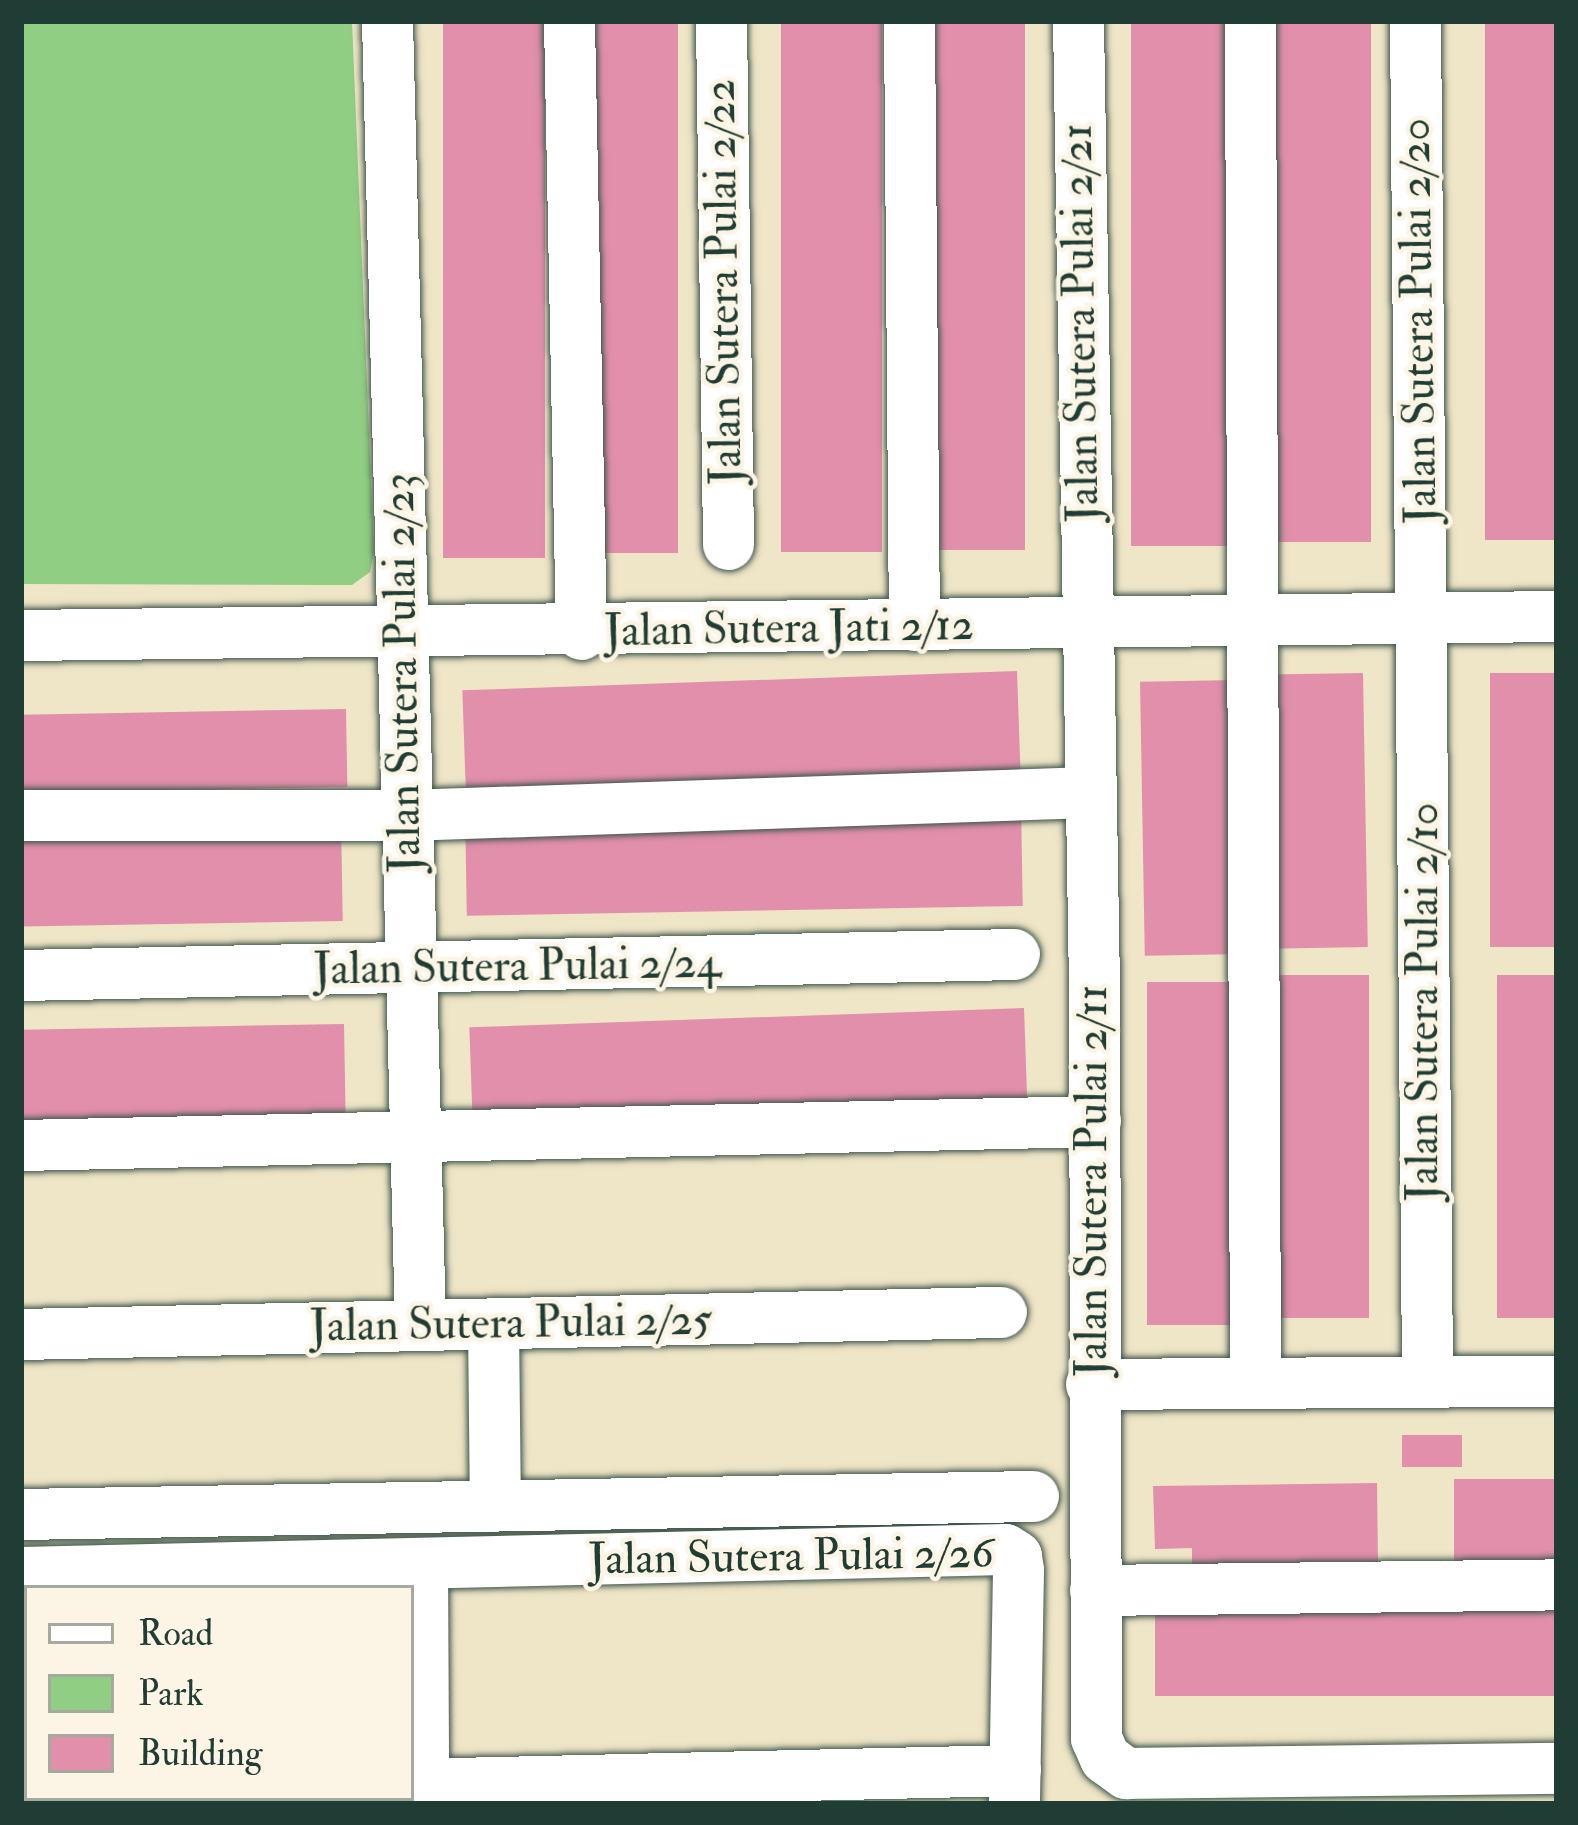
<!DOCTYPE html>
<html>
<head>
<meta charset="utf-8">
<style>
	body { margin:0 }
	#map { position:relative; width:1578px; height:1825px; overflow:hidden; background:#efe5c7; font-family:"IM FELL Double Pica",serif }
	div>[style] { position:absolute }
	[style*='--x'] { left:calc(var(--x)*1px); top:calc(var(--y)*1px); width:calc(var(--w)*1px); rotate:calc(var(--a)*1deg) }
	.green>* { inset:0; background:#90ce83 }
	.building>* { inset:0; background:#e28fac; transform-origin:0 0 }
	.roads { filter:drop-shadow(0 0 3px #3e564a) drop-shadow(0 0 3px #3e564a) }
	.minor>* { height:51px; margin:-25.5px; padding:0 25.5px; transform-origin:25.5px; border-radius:25.5px; background:#fff }
	span { translate:-50% -50%; white-space:nowrap; text-align:center; line-height:1.15; -webkit-text-stroke:9px #fcf5e5; paint-order:stroke }
	.street-label { font-size:45px; color:#1f3d34 }
	.frame { position:absolute; inset:0; border:24px solid #1f3d34; pointer-events:none }
	.legend { position:absolute; left:24px; top:1585px; width:390px; height:216px; box-sizing:border-box; background:#fcf5e5; border:3px solid #a4ab9e; margin:0; padding:15px 21px; list-style:none; font-size:36px; color:#1f3d34 }
	.legend li { display:flex; align-items:center; gap:24px; height:60px }
	.legend b { width:60px; border:3px solid #a4ab9e }
</style>
</head>
<body>
<div id="map">
	<div class="green">
		<i style="clip-path:polygon(21px 21px,352px 21px,374px 553px,370px 572px,352px 585px,21px 584px)"></i>
	</div>
	<div class="building">
		<i style="left:443px;top:21px;width:102px;height:537px"></i>
		<i style="left:577px;top:21px;width:101px;height:532px"></i>
		<i style="left:781px;top:21px;width:101px;height:531px"></i>
		<i style="left:923px;top:21px;width:102px;height:529px"></i>
		<i style="left:1131px;top:21px;width:101px;height:525px"></i>
		<i style="left:1270px;top:21px;width:101px;height:521px"></i>
		<i style="left:1485px;top:21px;width:72px;height:519px"></i>
		<i style="left:1017px;top:671px;width:101px;height:555px;rotate:88deg"></i>
		<i style="left:1363px;top:673px;width:274px;height:98px;rotate:89deg"></i>
		<i style="left:1557px;top:673px;width:274px;height:67px;rotate:90deg"></i>
		<i style="left:1238px;top:680px;width:274px;height:98px;rotate:89deg"></i>
		<i style="left:346px;top:709px;width:78px;height:325px;rotate:89deg"></i>
		<i style="left:1021px;top:805px;width:101px;height:556px;rotate:89deg"></i>
		<i style="left:341px;top:820px;width:101px;height:320px;rotate:89deg"></i>
		<i style="left:1271px;top:975px;width:98px;height:343px"></i>
		<i style="left:1497px;top:975px;width:60px;height:343px"></i>
		<i style="left:1147px;top:982px;width:98px;height:343px"></i>
		<i style="left:1024px;top:1008px;width:101px;height:555px;rotate:88deg"></i>
		<i style="left:344px;top:1024px;width:101px;height:323px;rotate:89deg"></i>
		<i style="left:1462px;top:1435px;width:32px;height:60px;rotate:90deg"></i>
		<i style="left:1557px;top:1479px;width:82px;height:103px;rotate:90deg"></i>
		<i style="clip-path:polygon(1377px 1483px,1378px 1564px,1192px 1567px,1192px 1548px,1155px 1549px,1153px 1486px)"></i>
		<i style="left:1557px;top:1592px;width:104px;height:402px;rotate:90deg"></i>
	</div>
	<div class="roads">
		<div class="minor">
			<i style="--x:387;--y:21;--w:1304;--a:88.55"></i>
			<i style="--x:569;--y:21;--w:613;--a:88.88"></i>
			<i style="--x:721;--y:21;--w:523;--a:89.23"></i>
			<i style="--x:909;--y:21;--w:604;--a:89.53"></i>
			<i style="--x:1078;--y:21;--w:961;--a:89.05"></i>
			<i style="--x:1094;--y:982;--w:756;--a:89.85"></i>
			<i style="--x:1096;--y:1738;--w:22;--a:66"></i>
			<i style="--x:1105;--y:1758;--w:26;--a:36"></i>
			<i style="--x:1126;--y:1773;--w:431;--a:-0.7"></i>
			<i style="--x:1250;--y:21;--w:1362;--a:89.79"></i>
			<i style="--x:1415;--y:21;--w:1361;--a:89.49"></i>
			<i style="--x:21;--y:635;--w:1536;--a:-0.71"></i>
			<i style="--x:21;--y:815;--w:385;--a:0"></i>
			<i style="--x:406;--y:815;--w:683;--a:-1.93"></i>
			<i style="--x:21;--y:975;--w:993;--a:-1.21"></i>
			<i style="--x:21;--y:1145;--w:1074;--a:-1.28"></i>
			<i style="--x:493;--y:1323;--w:181;--a:89.4"></i>
			<i style="--x:21;--y:1334;--w:980;--a:-1.29"></i>
			<i style="--x:1091;--y:1384;--w:466;--a:-0.4"></i>
			<i style="--x:21;--y:1514;--w:1012;--a:-1.02"></i>
			<i style="--x:422;--y:1563;--w:221;--a:89.7"></i>
			<i style="--x:21;--y:1572;--w:984;--a:-1.34"></i>
			<i style="--x:1005;--y:1549;--w:13;--a:32"></i>
			<i style="--x:1016;--y:1556;--w:14;--a:82"></i>
			<i style="--x:1018;--y:1570;--w:234;--a:91"></i>
			<i style="--x:1095;--y:1590;--w:462;--a:-0.7"></i>
			<i style="--x:411;--y:1784;--w:604;--a:-1.33"></i>
			<i style="--x:21;--y:1795;--w:6;--a:0"></i>
		</div>
	</div>
	<div class="street-label">
		<span style="left:724px;top:282px;rotate:-91deg">Jalan Sutera Pulai 2/22</span>
		<span style="left:1419px;top:321px;rotate:-91deg">Jalan Sutera Pulai 2/20</span>
		<span style="left:1081px;top:323px;rotate:-91deg">Jalan Sutera Pulai 2/21</span>
		<span style="left:789px;top:629px;rotate:-1deg">Jalan Sutera Jati 2/12</span>
		<span style="left:403px;top:673px;rotate:-91deg">Jalan Sutera Pulai 2/23</span>
		<span style="left:517px;top:967px;rotate:-1deg">Jalan Sutera Pulai 2/24</span>
		<span style="left:1424px;top:1002px;rotate:-90deg">Jalan Sutera Pulai 2/10</span>
		<span style="left:1093px;top:1181px;rotate:-90deg">Jalan Sutera Pulai 2/11</span>
		<span style="left:511px;top:1324px;rotate:-1deg">Jalan Sutera Pulai 2/25</span>
		<span style="left:791px;top:1557px;rotate:-1deg">Jalan Sutera Pulai 2/26</span>
	</div>
	<div class="frame"></div>
	<ul class="legend">
	<li><b style="height:15px;background:#fff"></b>Road</li>
	<li><b style="height:33px;background:#90ce83"></b>Park</li>
	<li><b style="height:33px;background:#e28fac"></b>Building</li>
	</ul>
</div>
</body>
</html>
